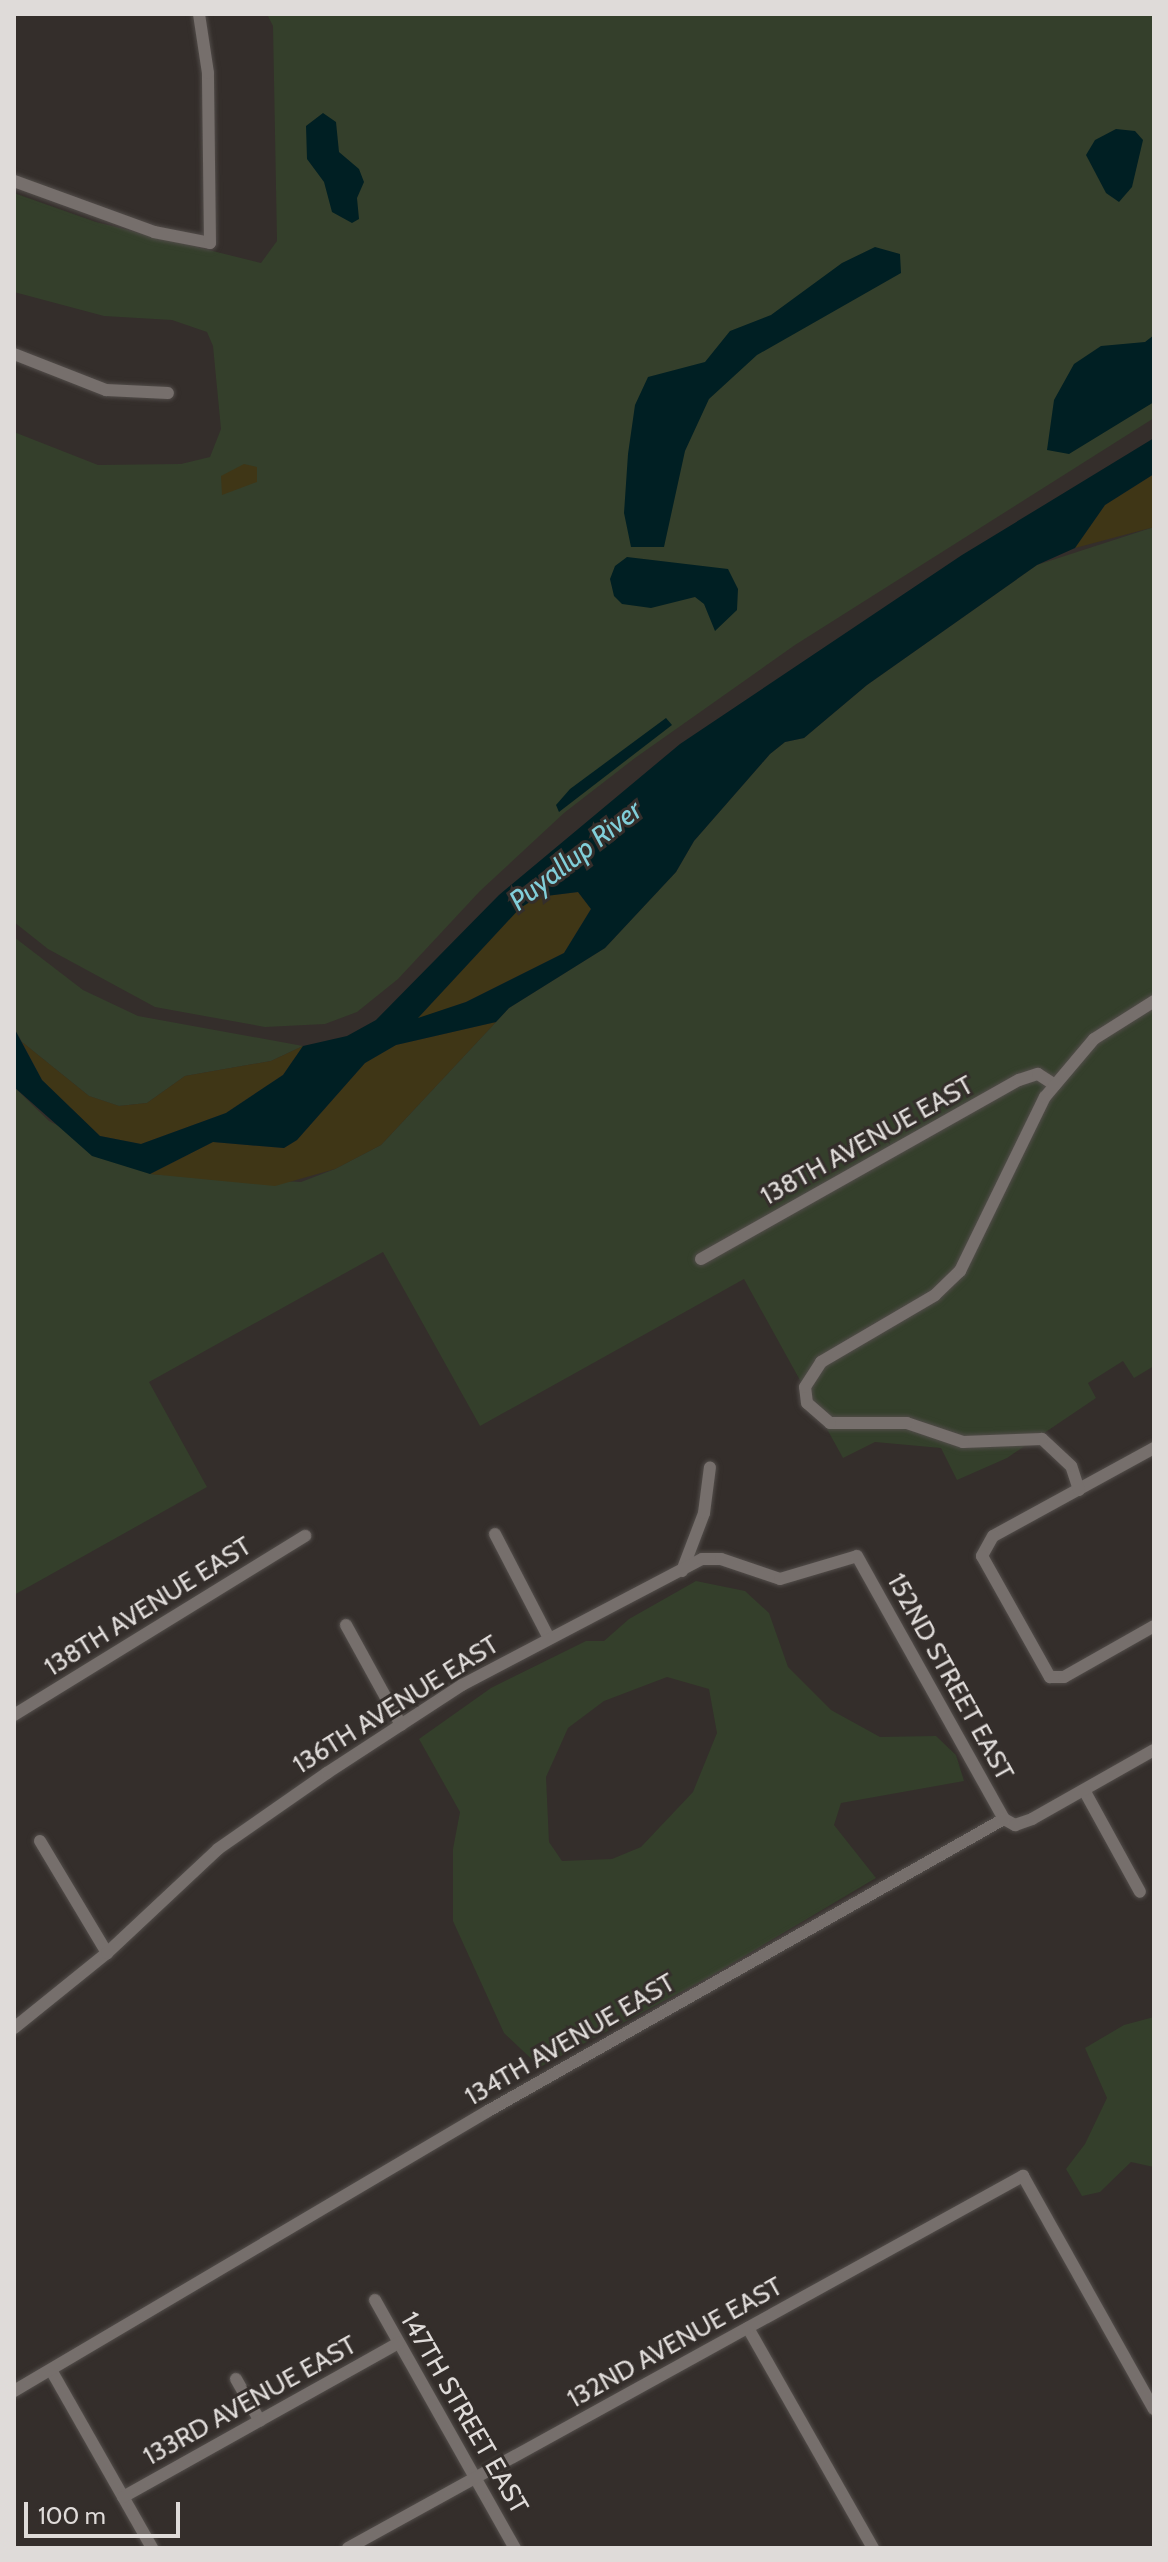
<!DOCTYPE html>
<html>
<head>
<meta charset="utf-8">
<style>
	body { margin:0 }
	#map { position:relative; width:1168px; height:2562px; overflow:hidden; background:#342e2b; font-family:Cabin,sans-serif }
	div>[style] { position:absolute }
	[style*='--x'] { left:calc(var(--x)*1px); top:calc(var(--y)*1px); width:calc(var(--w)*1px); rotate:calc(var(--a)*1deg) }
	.green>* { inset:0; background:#343f2b }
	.sand>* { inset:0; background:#3f3616 }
	.water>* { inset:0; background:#001f23 }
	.roads { filter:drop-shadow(0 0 2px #524d4a) drop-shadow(0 0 2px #524d4a) }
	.minor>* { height:12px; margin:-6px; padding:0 6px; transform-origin:6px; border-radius:6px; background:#766f6c }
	span { translate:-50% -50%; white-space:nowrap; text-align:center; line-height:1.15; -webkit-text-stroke:6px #342e2b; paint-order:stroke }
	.street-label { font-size:26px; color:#dfdbd9 }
	.water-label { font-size:28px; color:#81ced9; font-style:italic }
	.frame { position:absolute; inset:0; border:16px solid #dfdbd9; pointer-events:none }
	.scale { position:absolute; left:24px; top:2502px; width:156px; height:36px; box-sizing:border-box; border:4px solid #dfdbd9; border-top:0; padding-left:10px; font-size:24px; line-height:28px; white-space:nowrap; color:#dfdbd9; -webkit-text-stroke:6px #342e2b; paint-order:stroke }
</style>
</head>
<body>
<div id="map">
	<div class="green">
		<i style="clip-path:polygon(267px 14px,1154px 14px,1154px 418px,795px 645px,635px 758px,564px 813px,480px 891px,398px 979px,357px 1012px,325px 1024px,265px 1027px,155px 1007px,48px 949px,14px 922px,14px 432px,98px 465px,181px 464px,210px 457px,221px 429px,213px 346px,207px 332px,172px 320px,104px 316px,14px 292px,14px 193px,96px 222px,261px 263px,277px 241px,273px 26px)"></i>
		<i style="clip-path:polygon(1154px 527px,1154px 1366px,1134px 1378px,1123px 1361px,1088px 1383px,1096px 1398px,1007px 1458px,957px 1480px,941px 1448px,875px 1442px,843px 1458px,744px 1279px,480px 1426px,383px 1252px,149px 1382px,207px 1487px,14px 1595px,14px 1087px,49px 1121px,150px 1174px,301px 1182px,335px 1169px,381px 1145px,509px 1008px,605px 948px,676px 872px,694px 841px,770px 754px,785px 742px,804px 738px,867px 685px,1037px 565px)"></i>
		<i style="clip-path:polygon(14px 937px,83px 990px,138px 1016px,303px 1046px,271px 1061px,185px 1076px,147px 1103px,119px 1106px,89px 1096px,22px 1042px,14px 1028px)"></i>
		<i style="clip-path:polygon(evenodd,696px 1581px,745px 1591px,769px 1613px,788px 1667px,831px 1710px,880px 1737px,936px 1736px,956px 1755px,964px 1781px,841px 1803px,834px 1825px,876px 1878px,709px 1977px,540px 2067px,504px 2033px,453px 1921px,453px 1849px,460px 1812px,419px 1739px,491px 1688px,586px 1641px,604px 1641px,629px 1619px,696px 1581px,667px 1677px,709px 1689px,717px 1733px,693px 1792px,641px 1847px,612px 1859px,562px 1861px,549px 1842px,546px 1777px,568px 1728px,604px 1701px,667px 1677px)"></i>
		<i style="clip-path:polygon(1154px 2017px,1154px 2167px,1131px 2162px,1100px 2192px,1082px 2196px,1066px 2169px,1085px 2144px,1107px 2098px,1085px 2048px,1124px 2025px)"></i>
	</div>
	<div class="sand">
		<i style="clip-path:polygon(244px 464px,257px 467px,257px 482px,222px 495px,221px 476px)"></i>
		<i style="clip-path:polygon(1154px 474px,1154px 527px,1075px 548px,1105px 505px)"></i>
		<i style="clip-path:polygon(578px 892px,591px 909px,564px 953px,466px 1002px,417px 1019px,520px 908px,538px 897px)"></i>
		<i style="clip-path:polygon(496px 1022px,381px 1145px,335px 1169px,275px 1186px,150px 1174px,213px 1142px,284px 1148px,297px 1140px,365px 1063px,396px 1045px)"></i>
		<i style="clip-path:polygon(22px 1042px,89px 1096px,119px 1106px,147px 1103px,185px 1076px,271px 1061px,303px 1046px,283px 1075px,226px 1113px,141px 1144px,100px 1136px,42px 1080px)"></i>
	</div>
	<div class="water">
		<i style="clip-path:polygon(323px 113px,336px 122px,339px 152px,359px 169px,364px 182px,357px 198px,359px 219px,352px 223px,332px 212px,324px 182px,307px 159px,306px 126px)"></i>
		<i style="clip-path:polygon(1116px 129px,1135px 131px,1143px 140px,1132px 187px,1119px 202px,1106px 193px,1086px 155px,1095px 140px)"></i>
		<i style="clip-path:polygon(875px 247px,900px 254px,901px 273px,757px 355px,709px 399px,685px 451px,664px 547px,631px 547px,624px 513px,628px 454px,635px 405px,648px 377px,705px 362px,730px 331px,771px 315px,842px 263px)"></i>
		<i style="clip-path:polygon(1154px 335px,1154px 402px,1069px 454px,1047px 450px,1054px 400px,1074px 364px,1101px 346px,1145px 342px)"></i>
		<i style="clip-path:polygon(evenodd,1154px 438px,1154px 474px,1105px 505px,1075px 548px,1037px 565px,867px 685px,804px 738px,785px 742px,770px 754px,694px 841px,676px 872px,605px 948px,509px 1008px,496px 1022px,396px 1045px,365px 1063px,297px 1140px,284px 1148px,213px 1142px,150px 1174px,92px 1156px,14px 1087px,14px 1028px,42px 1080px,100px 1136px,141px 1144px,226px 1113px,283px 1075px,303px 1046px,347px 1036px,376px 1020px,499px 895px,680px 744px,962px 555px,1154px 438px,578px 892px,591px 909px,564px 953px,466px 1002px,418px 1018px,520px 908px,538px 897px,578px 892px)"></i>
		<i style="clip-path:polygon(627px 557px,728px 569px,738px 589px,737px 610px,715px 631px,704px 604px,695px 597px,651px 608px,622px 604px,614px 596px,610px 579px,615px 566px)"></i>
		<i style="clip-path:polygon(666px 718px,672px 725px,559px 812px,556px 805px,570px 789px)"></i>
	</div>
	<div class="roads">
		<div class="minor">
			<i style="--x:14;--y:181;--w:149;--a:20"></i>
			<i style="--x:154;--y:232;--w:57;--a:11.1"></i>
			<i style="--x:210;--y:243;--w:170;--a:-90.7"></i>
			<i style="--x:208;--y:73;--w:60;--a:-98.7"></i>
			<i style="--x:14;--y:354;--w:99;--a:21.4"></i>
			<i style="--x:106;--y:390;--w:62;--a:2.8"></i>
			<i style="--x:701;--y:1259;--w:365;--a:-29.4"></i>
			<i style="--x:1019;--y:1080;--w:20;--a:-18"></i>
			<i style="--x:1038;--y:1074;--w:20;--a:33"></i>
			<i style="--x:1154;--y:1448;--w:183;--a:151.3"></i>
			<i style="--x:993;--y:1536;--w:23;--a:119"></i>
			<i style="--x:982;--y:1556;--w:139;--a:60.7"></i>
			<i style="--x:1050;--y:1677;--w:14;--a:0"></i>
			<i style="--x:1064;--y:1677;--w:103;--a:-29.5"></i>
			<i style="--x:1079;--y:1490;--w:25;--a:-108"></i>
			<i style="--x:1071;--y:1466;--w:40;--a:-137"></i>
			<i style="--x:1042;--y:1439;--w:79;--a:177.8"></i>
			<i style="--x:963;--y:1442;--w:59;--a:-161.3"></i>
			<i style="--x:907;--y:1423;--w:77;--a:180"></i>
			<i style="--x:830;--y:1423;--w:30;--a:-139"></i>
			<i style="--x:807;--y:1403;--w:16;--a:-97"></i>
			<i style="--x:805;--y:1387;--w:30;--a:-57"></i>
			<i style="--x:821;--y:1362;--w:132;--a:-30.4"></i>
			<i style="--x:935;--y:1295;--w:35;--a:-44"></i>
			<i style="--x:960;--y:1271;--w:194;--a:-64"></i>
			<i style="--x:1045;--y:1097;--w:76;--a:-49.8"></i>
			<i style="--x:1094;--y:1039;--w:71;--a:-32.3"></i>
			<i style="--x:495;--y:1534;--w:117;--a:62.6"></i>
			<i style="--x:682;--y:1571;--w:62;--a:-69.2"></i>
			<i style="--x:704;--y:1513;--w:46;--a:-82.6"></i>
			<i style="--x:346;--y:1625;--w:114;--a:61.2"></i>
			<i style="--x:14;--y:1715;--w:342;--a:-31.6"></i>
			<i style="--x:1084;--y:1790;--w:116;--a:61.2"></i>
			<i style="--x:1004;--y:1819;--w:13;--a:29"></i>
			<i style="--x:1015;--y:1825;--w:18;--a:-19"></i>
			<i style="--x:1032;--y:1819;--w:140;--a:-29.5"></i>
			<i style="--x:40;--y:1841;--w:131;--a:59.1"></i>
			<i style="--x:14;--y:2028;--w:119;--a:-38.9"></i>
			<i style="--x:107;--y:1953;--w:152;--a:-43.1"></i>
			<i style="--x:218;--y:1849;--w:133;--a:-34.9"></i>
			<i style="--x:327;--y:1773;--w:161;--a:-33.1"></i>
			<i style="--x:462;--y:1685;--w:271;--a:-27.7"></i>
			<i style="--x:702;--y:1559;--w:19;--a:0"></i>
			<i style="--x:721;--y:1559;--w:62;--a:18.7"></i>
			<i style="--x:780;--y:1579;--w:80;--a:-16.6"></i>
			<i style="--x:857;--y:1556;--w:301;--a:60.8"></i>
			<i style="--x:375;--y:2300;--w:285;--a:60.6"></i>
			<i style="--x:748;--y:2328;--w:253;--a:60.4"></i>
			<i style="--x:51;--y:2370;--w:205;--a:60.4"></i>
			<i style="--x:236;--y:2379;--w:48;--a:60.3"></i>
			<i style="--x:14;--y:2391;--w:551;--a:-30.57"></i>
			<i style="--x:488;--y:2111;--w:593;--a:-29.51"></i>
			<i style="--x:123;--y:2497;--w:316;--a:-29.2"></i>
			<i style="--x:348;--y:2548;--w:771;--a:-28.86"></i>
			<i style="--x:1023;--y:2176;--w:267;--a:60.7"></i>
		</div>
	</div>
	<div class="street-label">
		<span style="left:867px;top:1141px;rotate:-29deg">138TH AVENUE EAST</span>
		<span style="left:148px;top:1607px;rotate:-32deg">138TH AVENUE EAST</span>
		<span style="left:950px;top:1677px;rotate:61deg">152ND STREET EAST</span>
		<span style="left:396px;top:1705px;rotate:-32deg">136TH AVENUE EAST</span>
		<span style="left:570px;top:2040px;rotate:-30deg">134TH AVENUE EAST</span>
		<span style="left:675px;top:2343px;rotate:-29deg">132ND AVENUE EAST</span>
		<span style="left:250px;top:2401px;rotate:-29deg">133RD AVENUE EAST</span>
		<span style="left:464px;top:2413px;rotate:60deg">147TH STREET EAST</span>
	</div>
	<div class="water-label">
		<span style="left:575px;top:855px;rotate:-38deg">Puyallup River</span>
	</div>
	<div class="frame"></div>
	<div class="scale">100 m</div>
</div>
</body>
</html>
